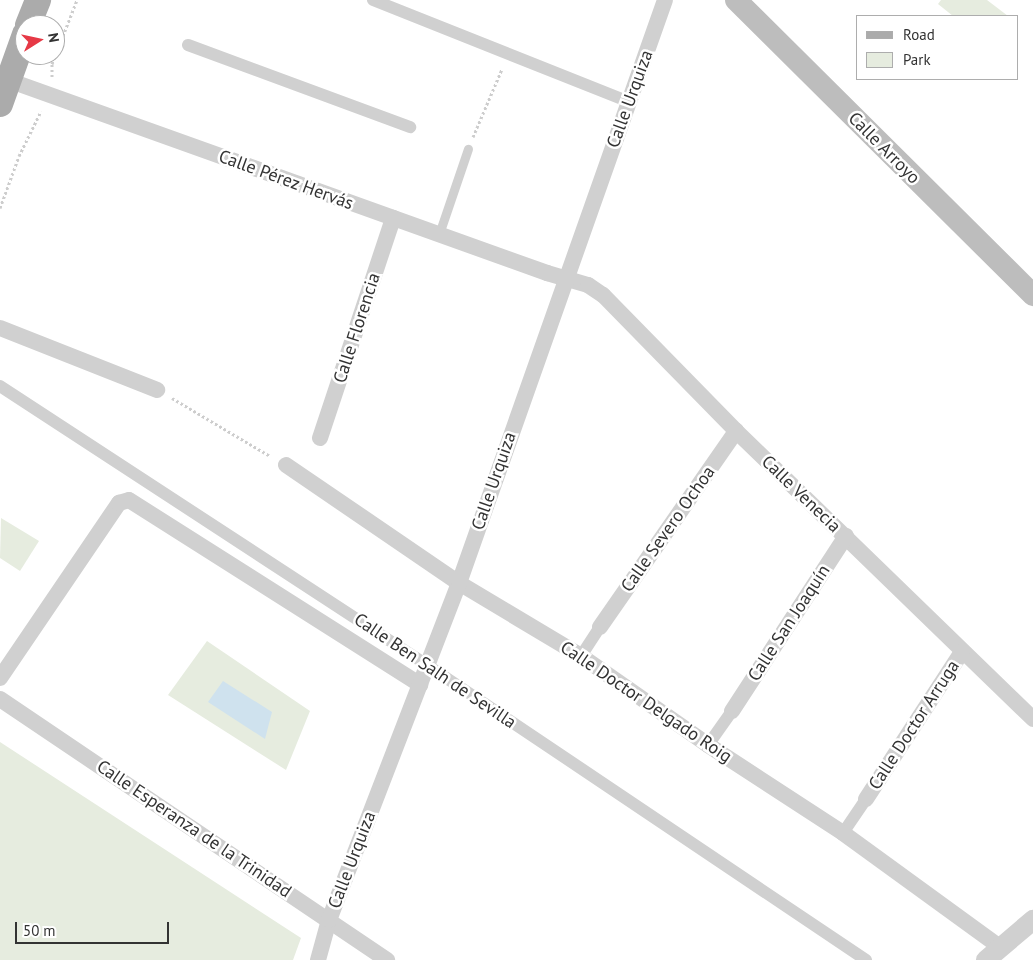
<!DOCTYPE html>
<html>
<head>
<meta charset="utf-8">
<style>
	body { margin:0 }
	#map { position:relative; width:1033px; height:960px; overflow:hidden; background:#fff; font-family:"PT Sans",sans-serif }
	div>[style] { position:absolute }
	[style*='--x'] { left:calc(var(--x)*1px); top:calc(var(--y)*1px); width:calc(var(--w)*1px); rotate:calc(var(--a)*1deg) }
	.green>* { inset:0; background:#e6ecdf }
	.water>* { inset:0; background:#cfe2ee }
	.path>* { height:3px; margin-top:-1.5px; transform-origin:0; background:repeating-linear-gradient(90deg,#cdcdcd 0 2.5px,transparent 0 5px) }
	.service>* { height:9px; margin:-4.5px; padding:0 4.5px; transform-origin:4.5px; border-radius:4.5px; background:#d0d0d0 }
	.pedestrian>* { height:12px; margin:-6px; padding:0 6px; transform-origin:6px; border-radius:6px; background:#d0d0d0 }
	.minor>* { height:16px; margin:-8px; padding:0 8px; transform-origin:8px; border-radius:8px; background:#d0d0d0 }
	.tertiary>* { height:20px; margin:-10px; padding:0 10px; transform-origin:10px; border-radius:10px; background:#d0d0d0 }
	.secondary>* { height:22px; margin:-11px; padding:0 11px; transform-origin:11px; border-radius:11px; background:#bdbdbd }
	.primary>* { height:26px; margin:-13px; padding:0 13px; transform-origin:13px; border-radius:13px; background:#ababab }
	span { translate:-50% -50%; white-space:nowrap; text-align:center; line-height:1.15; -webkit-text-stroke:5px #fff; paint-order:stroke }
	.street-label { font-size:18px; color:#333 }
	.legend { position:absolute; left:856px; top:15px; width:162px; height:65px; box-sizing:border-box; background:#fff; border:1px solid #adadad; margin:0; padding:6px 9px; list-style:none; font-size:15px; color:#333 }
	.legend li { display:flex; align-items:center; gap:10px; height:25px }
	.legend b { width:25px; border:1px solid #adadad }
	.north { position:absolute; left:15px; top:15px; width:50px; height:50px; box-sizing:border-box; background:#fff; border:1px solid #adadad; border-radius:50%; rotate:80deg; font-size:14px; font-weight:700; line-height:20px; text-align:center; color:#333 }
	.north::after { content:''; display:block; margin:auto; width:18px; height:22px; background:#e63946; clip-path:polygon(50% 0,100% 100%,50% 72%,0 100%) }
	.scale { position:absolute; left:15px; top:922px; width:154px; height:22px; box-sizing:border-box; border:2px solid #333; border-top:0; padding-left:6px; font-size:15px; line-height:18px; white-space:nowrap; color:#333; -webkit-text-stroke:4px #fff; paint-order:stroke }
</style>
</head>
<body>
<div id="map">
	<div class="green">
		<i style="clip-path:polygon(941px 0,987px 0,1008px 16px,953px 16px,938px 4px)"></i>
		<i style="clip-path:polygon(1px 518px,39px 541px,20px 571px,0 558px)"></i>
		<i style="clip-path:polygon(207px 641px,310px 711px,286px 770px,168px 695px)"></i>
		<i style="clip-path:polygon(0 742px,301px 938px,293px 960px,0 960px)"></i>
	</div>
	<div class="water">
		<i style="clip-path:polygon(223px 681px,272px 712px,265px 739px,208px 702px)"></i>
	</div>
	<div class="path">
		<i style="--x:52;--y:77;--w:13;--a:-90"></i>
		<i style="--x:52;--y:64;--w:69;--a:-68.7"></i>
		<i style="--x:473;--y:137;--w:74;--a:-66.9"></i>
		<i style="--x:0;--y:208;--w:55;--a:-69.9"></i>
		<i style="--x:19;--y:156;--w:50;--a:-63.9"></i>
		<i style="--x:172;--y:398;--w:114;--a:30.6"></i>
	</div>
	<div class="service">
		<i style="--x:439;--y:234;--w:90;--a:-71.2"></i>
	</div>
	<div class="pedestrian">
		<i style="--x:373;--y:0;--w:276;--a:21.7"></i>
		<i style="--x:188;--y:45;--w:237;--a:20.3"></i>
		<i style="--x:0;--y:386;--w:510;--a:33.16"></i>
		<i style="--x:427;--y:665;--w:529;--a:33.9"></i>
		<i style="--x:581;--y:656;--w:35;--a:-57"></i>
		<i style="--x:708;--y:745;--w:42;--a:-54.8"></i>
		<i style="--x:843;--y:833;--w:41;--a:-55.9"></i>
	</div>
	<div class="minor">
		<i style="--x:8;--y:80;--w:573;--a:19.7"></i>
		<i style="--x:547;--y:273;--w:43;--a:16.3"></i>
		<i style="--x:588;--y:285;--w:18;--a:34"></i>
		<i style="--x:603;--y:295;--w:190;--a:45.6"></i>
		<i style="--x:736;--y:431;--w:414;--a:44.1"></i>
		<i style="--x:0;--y:328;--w:169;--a:21.5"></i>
		<i style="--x:320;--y:438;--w:232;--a:-71.6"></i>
		<i style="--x:286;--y:465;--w:209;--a:34.3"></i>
		<i style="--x:459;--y:583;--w:142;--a:30.9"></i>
		<i style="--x:581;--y:656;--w:155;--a:35"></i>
		<i style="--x:708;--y:745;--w:161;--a:33.1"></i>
		<i style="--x:843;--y:833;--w:195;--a:36"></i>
		<i style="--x:600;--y:627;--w:239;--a:-55.2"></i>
		<i style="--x:0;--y:678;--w:212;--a:-55.8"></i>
		<i style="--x:119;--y:503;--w:10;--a:-17"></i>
		<i style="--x:129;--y:500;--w:345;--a:32.4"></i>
		<i style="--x:0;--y:699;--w:467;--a:34"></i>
		<i style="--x:732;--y:711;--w:209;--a:-56.9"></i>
		<i style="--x:866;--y:799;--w:176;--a:-56.9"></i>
		<i style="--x:318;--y:960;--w:41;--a:-74.6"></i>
		<i style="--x:329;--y:920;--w:361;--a:-68.9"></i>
		<i style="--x:459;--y:583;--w:618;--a:-70.54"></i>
	</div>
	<div class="tertiary">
		<i style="--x:986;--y:960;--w:62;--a:-40.4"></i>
	</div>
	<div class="secondary">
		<i style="--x:736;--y:0;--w:419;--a:44.8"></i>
	</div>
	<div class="primary">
		<i style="--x:28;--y:25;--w:27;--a:-68"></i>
		<i style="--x:0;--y:104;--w:74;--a:-70.3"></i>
	</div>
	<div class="street-label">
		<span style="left:630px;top:99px;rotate:-70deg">Calle Urquiza</span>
		<span style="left:884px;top:148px;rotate:45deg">Calle Arroyo</span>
		<span style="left:286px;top:180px;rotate:20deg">Calle Pérez Hervás</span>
		<span style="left:357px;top:328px;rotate:-72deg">Calle Florencia</span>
		<span style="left:494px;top:481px;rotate:-71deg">Calle Urquiza</span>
		<span style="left:801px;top:494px;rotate:44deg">Calle Venecia</span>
		<span style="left:668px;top:529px;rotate:-55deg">Calle Severo Ochoa</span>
		<span style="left:789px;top:623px;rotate:-57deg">Calle San Joaquín</span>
		<span style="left:435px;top:671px;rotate:34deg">Calle Ben Salh de Sevilla</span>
		<span style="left:646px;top:702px;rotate:34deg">Calle Doctor Delgado Roig</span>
		<span style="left:914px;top:725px;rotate:-57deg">Calle Doctor Arruga</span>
		<span style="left:194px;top:829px;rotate:34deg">Calle Esperanza de la Trinidad</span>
		<span style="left:352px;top:860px;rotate:-69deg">Calle Urquiza</span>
	</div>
	<ul class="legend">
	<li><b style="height:6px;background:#ababab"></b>Road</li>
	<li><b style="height:14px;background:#e6ecdf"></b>Park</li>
	</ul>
	<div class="north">N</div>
	<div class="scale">50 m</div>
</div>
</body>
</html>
